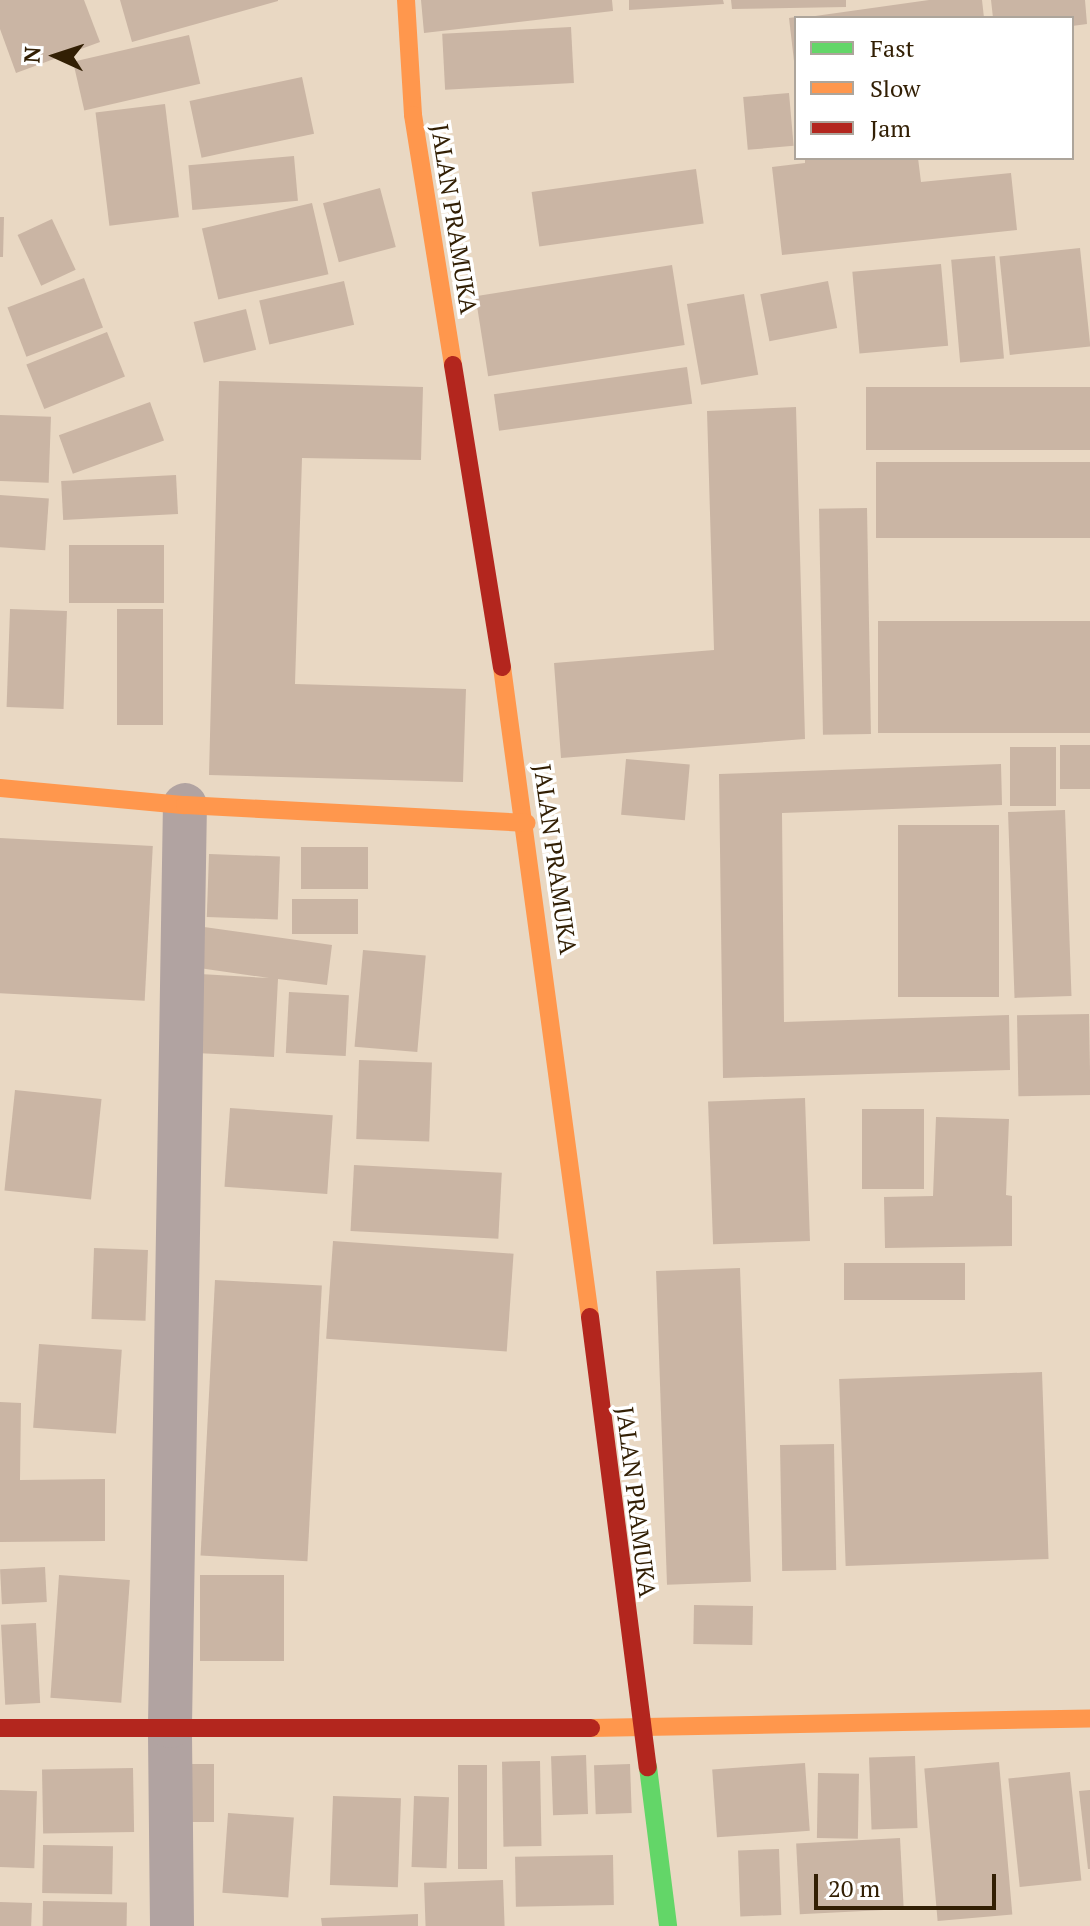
<!DOCTYPE html>
<html>
<head>
<meta charset="utf-8">
<style>
	body { margin:0 }
	#map { position:relative; width:1090px; height:1926px; overflow:hidden; background:#e9d8c3; font-family:"PT Serif",serif }
	div>[style] { position:absolute }
	[style*='--x'] { left:calc(var(--x)*1px); top:calc(var(--y)*1px); width:calc(var(--w)*1px); rotate:calc(var(--a)*1deg) }
	.building>* { inset:0; background:#cab5a4; transform-origin:0 0 }
	.street>* { height:44px; margin:-22px; padding:0 22px; transform-origin:22px; border-radius:22px; background:#b1a3a1 }
	.fast>* { height:18px; margin:-9px; padding:0 9px; transform-origin:9px; border-radius:9px; background:#63d668 }
	.slow>* { height:18px; margin:-9px; padding:0 9px; transform-origin:9px; border-radius:9px; background:#ff974d }
	.jam>* { height:18px; margin:-9px; padding:0 9px; transform-origin:9px; border-radius:9px; background:#b3261e }
	span { translate:-50% -50%; white-space:nowrap; text-align:center; line-height:1.15; -webkit-text-stroke:7px #fff; paint-order:stroke }
	.street-label { font-size:24px; color:#321f04 }
	.legend { position:absolute; left:794px; top:16px; width:280px; height:144px; box-sizing:border-box; background:#fff; border:2px solid #ada59b; margin:0; padding:10px 14px; list-style:none; font-size:24px; color:#321f04 }
	.legend li { display:flex; align-items:center; gap:16px; height:40px }
	.legend b { width:40px; border:2px solid #ada59b }
	.north { position:absolute; left:16px; top:16px; width:80px; height:80px; -webkit-text-stroke:6px #fff; paint-order:stroke; rotate:273deg; font-size:22px; font-weight:700; line-height:32px; text-align:center; color:#321f04 }
	.north::after { content:''; display:block; margin:auto; width:28px; height:36px; background:#321f04; clip-path:polygon(50% 0,100% 100%,50% 72%,0 100%) }
	.scale { position:absolute; left:814px; top:1874px; width:182px; height:36px; box-sizing:border-box; border:4px solid #321f04; border-top:0; padding-left:10px; font-size:24px; line-height:28px; white-space:nowrap; color:#321f04; -webkit-text-stroke:6px #fff; paint-order:stroke }
</style>
</head>
<body>
<div id="map">
	<div class="building">
		<i style="clip-path:polygon(0 0,84px 0,100px 42px,16px 73px,0 29px)"></i>
		<i style="clip-path:polygon(120px 0,278px 0,278px 1px,132px 42px)"></i>
		<i style="clip-path:polygon(421px 0,612px 0,613px 11px,424px 33px)"></i>
		<i style="clip-path:polygon(629px 0,723px 0,724px 4px,629px 10px)"></i>
		<i style="clip-path:polygon(731px 0,846px 0,846px 7px,732px 9px)"></i>
		<i style="clip-path:polygon(929px 0,982px 0,984px 18px,801px 18px)"></i>
		<i style="clip-path:polygon(991px 0,1085px 0,1087px 24px,1072px 26px,1072px 18px,993px 18px)"></i>
		<i style="clip-path:polygon(789px 18px,796px 17px,796px 61px,794px 61px)"></i>
		<i style="left:571px;top:27px;width:56px;height:129px;rotate:87deg"></i>
		<i style="left:189px;top:35px;width:50px;height:119px;rotate:77deg"></i>
		<i style="left:302px;top:77px;width:58px;height:115px;rotate:78deg"></i>
		<i style="left:789px;top:93px;width:53px;height:46px;rotate:85deg"></i>
		<i style="left:165px;top:104px;width:114px;height:70px;rotate:83deg"></i>
		<i style="left:294px;top:156px;width:45px;height:106px;rotate:85deg"></i>
		<i style="clip-path:polygon(805px 158px,918px 158px,921px 182px,1011px 173px,1017px 230px,782px 255px,772px 167px,805px 163px)"></i>
		<i style="left:696px;top:169px;width:55px;height:166px;rotate:82deg"></i>
		<i style="left:380px;top:188px;width:61px;height:59px;rotate:75deg"></i>
		<i style="left:312px;top:203px;width:73px;height:113px;rotate:77deg"></i>
		<i style="clip-path:polygon(0 217px,4px 217px,3px 257px,0 257px)"></i>
		<i style="left:52px;top:219px;width:56px;height:38px;rotate:65deg"></i>
		<i style="left:1080px;top:248px;width:99px;height:81px;rotate:84deg"></i>
		<i style="left:995px;top:256px;width:103px;height:44px;rotate:85deg"></i>
		<i style="left:941px;top:264px;width:82px;height:89px;rotate:85deg"></i>
		<i style="left:672px;top:265px;width:81px;height:199px;rotate:81deg"></i>
		<i style="left:84px;top:278px;width:53px;height:82px;rotate:69deg"></i>
		<i style="left:344px;top:281px;width:45px;height:87px;rotate:77deg"></i>
		<i style="left:828px;top:281px;width:48px;height:69px;rotate:79deg"></i>
		<i style="left:744px;top:294px;width:82px;height:58px;rotate:80deg"></i>
		<i style="left:246px;top:309px;width:42px;height:54px;rotate:76deg"></i>
		<i style="left:107px;top:332px;width:48px;height:87px;rotate:68deg"></i>
		<i style="left:687px;top:367px;width:37px;height:195px;rotate:82deg"></i>
		<i style="clip-path:polygon(219px 381px,423px 387px,421px 460px,302px 458px,295px 684px,466px 689px,463px 782px,209px 775px)"></i>
		<i style="left:1090px;top:387px;width:63px;height:224px;rotate:90deg"></i>
		<i style="left:150px;top:402px;width:41px;height:97px;rotate:70deg"></i>
		<i style="clip-path:polygon(796px 407px,805px 739px,561px 758px,554px 663px,714px 650px,707px 411px)"></i>
		<i style="left:0;top:415px;width:51px;height:66px;rotate:2deg"></i>
		<i style="left:876px;top:462px;width:214px;height:76px"></i>
		<i style="left:176px;top:475px;width:39px;height:115px;rotate:87deg"></i>
		<i style="left:0;top:495px;width:49px;height:52px;rotate:4deg"></i>
		<i style="left:867px;top:508px;width:226px;height:48px;rotate:89deg"></i>
		<i style="left:69px;top:545px;width:95px;height:58px"></i>
		<i style="left:10px;top:609px;width:57px;height:98px;rotate:2deg"></i>
		<i style="left:117px;top:609px;width:46px;height:116px"></i>
		<i style="left:1090px;top:621px;width:112px;height:212px;rotate:90deg"></i>
		<i style="left:1090px;top:745px;width:44px;height:30px;rotate:90deg"></i>
		<i style="left:1010px;top:747px;width:46px;height:59px"></i>
		<i style="left:626px;top:759px;width:64px;height:56px;rotate:5deg"></i>
		<i style="clip-path:polygon(1001px 764px,1002px 805px,782px 813px,784px 1022px,1009px 1015px,1010px 1070px,723px 1078px,719px 774px)"></i>
		<i style="left:1065px;top:810px;width:186px;height:57px;rotate:88deg"></i>
		<i style="left:898px;top:825px;width:101px;height:172px"></i>
		<i style="left:0;top:838px;width:153px;height:155px;rotate:3deg"></i>
		<i style="left:368px;top:847px;width:42px;height:67px;rotate:90deg"></i>
		<i style="left:209px;top:854px;width:71px;height:63px;rotate:2deg"></i>
		<i style="left:292px;top:899px;width:66px;height:35px"></i>
		<i style="clip-path:polygon(204px 927px,332px 945px,327px 985px,278px 979px,274px 1057px,196px 1053px,200px 974px,269px 978px,199px 968px)"></i>
		<i style="left:363px;top:950px;width:63px;height:97px;rotate:5deg"></i>
		<i style="left:289px;top:992px;width:60px;height:61px;rotate:3deg"></i>
		<i style="left:1089px;top:1014px;width:81px;height:72px;rotate:89deg"></i>
		<i style="left:359px;top:1060px;width:73px;height:79px;rotate:2deg"></i>
		<i style="left:15px;top:1090px;width:87px;height:101px;rotate:6deg"></i>
		<i style="left:805px;top:1098px;width:143px;height:97px;rotate:88deg"></i>
		<i style="left:230px;top:1108px;width:103px;height:79px;rotate:4deg"></i>
		<i style="left:862px;top:1109px;width:62px;height:80px"></i>
		<i style="clip-path:polygon(936px 1117px,1009px 1119px,1006px 1195px,1012px 1196px,1012px 1246px,885px 1248px,884px 1197px,933px 1196px)"></i>
		<i style="left:354px;top:1165px;width:148px;height:66px;rotate:3deg"></i>
		<i style="left:333px;top:1241px;width:181px;height:98px;rotate:4deg"></i>
		<i style="left:94px;top:1248px;width:54px;height:71px;rotate:2deg"></i>
		<i style="left:844px;top:1263px;width:121px;height:37px"></i>
		<i style="left:740px;top:1268px;width:314px;height:84px;rotate:88deg"></i>
		<i style="left:215px;top:1280px;width:107px;height:276px;rotate:3deg"></i>
		<i style="left:39px;top:1344px;width:83px;height:84px;rotate:4deg"></i>
		<i style="left:1042px;top:1372px;width:187px;height:203px;rotate:88deg"></i>
		<i style="clip-path:polygon(0 1402px,21px 1403px,20px 1480px,105px 1479px,105px 1541px,0 1542px)"></i>
		<i style="left:834px;top:1444px;width:126px;height:54px;rotate:89deg"></i>
		<i style="left:45px;top:1567px;width:35px;height:45px;rotate:87deg"></i>
		<i style="left:59px;top:1575px;width:71px;height:123px;rotate:4deg"></i>
		<i style="left:200px;top:1575px;width:84px;height:86px"></i>
		<i style="left:694px;top:1605px;width:59px;height:39px;rotate:1deg"></i>
		<i style="left:36px;top:1623px;width:80px;height:35px;rotate:87deg"></i>
		<i style="left:586px;top:1755px;width:59px;height:35px;rotate:88deg"></i>
		<i style="left:915px;top:1756px;width:72px;height:46px;rotate:88deg"></i>
		<i style="left:540px;top:1761px;width:85px;height:38px;rotate:89deg"></i>
		<i style="left:999px;top:1762px;width:153px;height:75px;rotate:85deg"></i>
		<i style="left:805px;top:1763px;width:68px;height:93px;rotate:86deg"></i>
		<i style="left:177px;top:1764px;width:37px;height:58px"></i>
		<i style="left:630px;top:1764px;width:49px;height:36px;rotate:88deg"></i>
		<i style="left:458px;top:1765px;width:29px;height:104px"></i>
		<i style="left:133px;top:1768px;width:64px;height:91px;rotate:89deg"></i>
		<i style="left:1070px;top:1772px;width:109px;height:62px;rotate:84deg"></i>
		<i style="left:818px;top:1773px;width:41px;height:65px;rotate:1deg"></i>
		<i style="left:0;top:1790px;width:37px;height:77px;rotate:2deg"></i>
		<i style="clip-path:polygon(1090px 1790px,1090px 1869px,1088px 1869px,1079px 1791px)"></i>
		<i style="left:333px;top:1796px;width:68px;height:89px;rotate:2deg"></i>
		<i style="left:414px;top:1796px;width:35px;height:71px;rotate:2deg"></i>
		<i style="left:228px;top:1813px;width:66px;height:80px;rotate:4deg"></i>
		<i style="left:900px;top:1838px;width:71px;height:104px;rotate:87deg"></i>
		<i style="left:43px;top:1845px;width:70px;height:48px;rotate:1deg"></i>
		<i style="left:779px;top:1849px;width:66px;height:41px;rotate:88deg"></i>
		<i style="left:613px;top:1855px;width:50px;height:98px;rotate:89deg"></i>
		<i style="left:503px;top:1880px;width:46px;height:79px;rotate:88deg"></i>
		<i style="left:43px;top:1901px;width:84px;height:25px;rotate:1deg"></i>
		<i style="left:0;top:1902px;width:32px;height:24px;rotate:2deg"></i>
		<i style="clip-path:polygon(418px 1914px,418px 1926px,322px 1926px,321px 1918px)"></i>
	</div>
	<div class="street">
		<i style="--x:172;--y:1926;--w:200;--a:-90.6"></i>
		<i style="--x:170;--y:1726;--w:921;--a:-89.07"></i>
	</div>
	<div class="fast">
		<i style="--x:648;--y:1767;--w:160;--a:82.8"></i>
	</div>
	<div class="slow">
		<i style="--x:406;--y:0;--w:115;--a:86.5"></i>
		<i style="--x:413;--y:115;--w:253;--a:80.9"></i>
		<i style="--x:502;--y:667;--w:656;--a:82.29"></i>
		<i style="--x:0;--y:788;--w:186;--a:5.3"></i>
		<i style="--x:185;--y:805;--w:342;--a:3"></i>
		<i style="--x:591;--y:1728;--w:499;--a:-1.1"></i>
	</div>
	<div class="jam">
		<i style="--x:453;--y:365;--w:306;--a:80.8"></i>
		<i style="--x:590;--y:1317;--w:454;--a:82.7"></i>
		<i style="--x:0;--y:1728;--w:591;--a:0"></i>
	</div>
	<div class="street-label">
		<span style="left:454px;top:219px;rotate:81deg">JALAN PRAMUKA</span>
		<span style="left:555px;top:859px;rotate:82deg">JALAN PRAMUKA</span>
		<span style="left:636px;top:1502px;rotate:83deg">JALAN PRAMUKA</span>
	</div>
	<ul class="legend">
	<li><b style="height:10px;background:#63d668"></b>Fast</li>
	<li><b style="height:10px;background:#ff974d"></b>Slow</li>
	<li><b style="height:10px;background:#b3261e"></b>Jam</li>
	</ul>
	<div class="north">N</div>
	<div class="scale">20 m</div>
</div>
</body>
</html>
